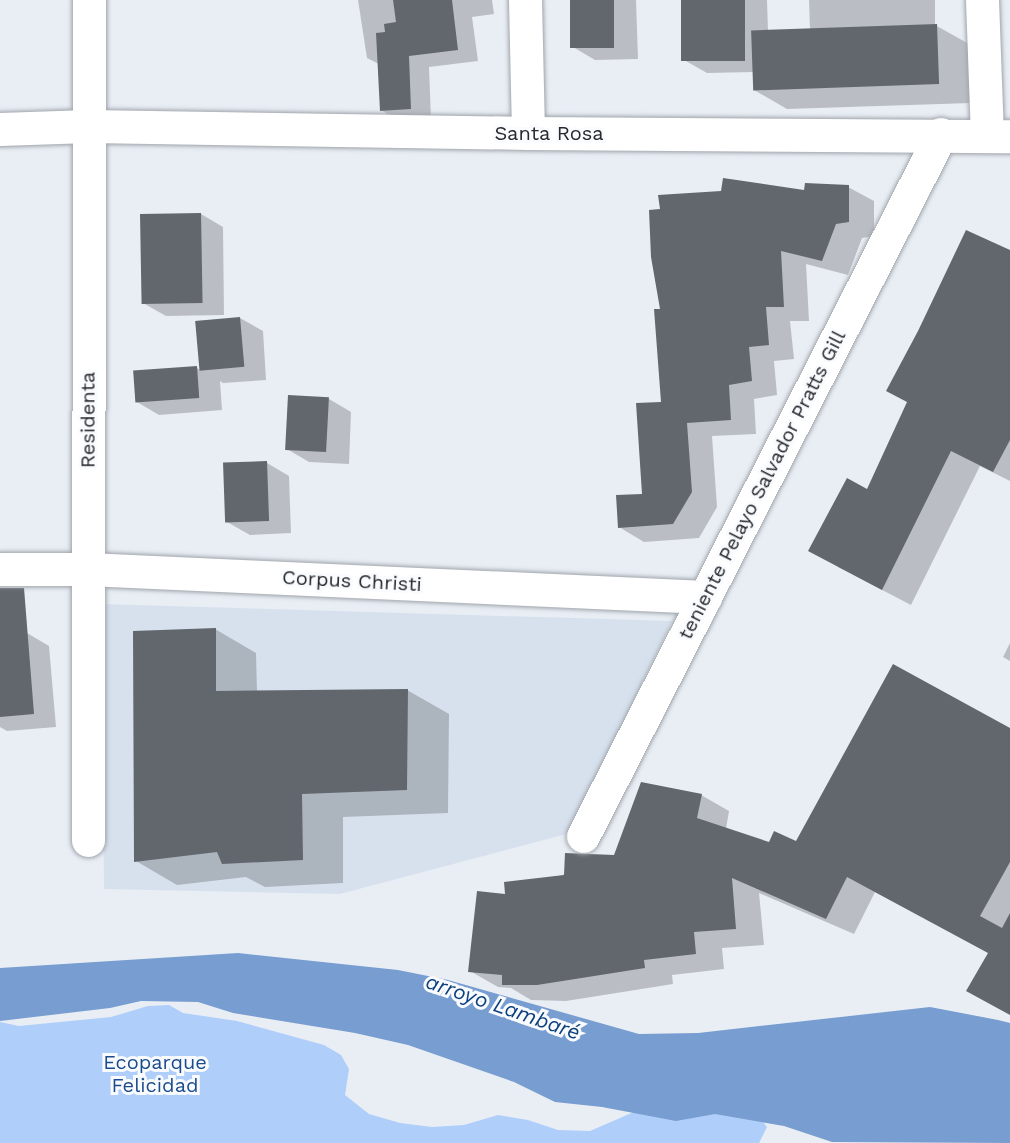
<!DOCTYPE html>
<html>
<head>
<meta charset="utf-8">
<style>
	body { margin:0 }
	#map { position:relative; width:1010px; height:1143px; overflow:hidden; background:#e9eef5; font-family:"Work Sans",sans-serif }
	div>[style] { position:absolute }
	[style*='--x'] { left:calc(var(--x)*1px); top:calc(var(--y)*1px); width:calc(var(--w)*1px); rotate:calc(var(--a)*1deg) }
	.built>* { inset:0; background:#d7e1ee }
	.green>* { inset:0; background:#afcef9 }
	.water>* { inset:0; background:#789dd0 }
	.shadow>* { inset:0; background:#0003 }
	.building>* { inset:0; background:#62676d; transform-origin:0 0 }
	.roads { filter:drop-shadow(0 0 2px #a0a5ab) drop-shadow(0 0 2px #a0a5ab) }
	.minor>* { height:33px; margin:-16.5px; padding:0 16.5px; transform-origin:16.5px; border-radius:16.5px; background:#fff }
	span { translate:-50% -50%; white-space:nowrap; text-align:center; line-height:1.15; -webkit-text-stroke:6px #f9fbfe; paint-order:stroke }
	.street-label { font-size:20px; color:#27292b }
	.park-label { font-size:20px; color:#1b4c8b }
	.water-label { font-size:21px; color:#0c407d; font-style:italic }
</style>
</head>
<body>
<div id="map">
	<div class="built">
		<i style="clip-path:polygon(101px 604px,672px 621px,570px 833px,340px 894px,104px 889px)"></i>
	</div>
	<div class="green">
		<i style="clip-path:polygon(169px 1005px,183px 1013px,237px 1021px,324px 1045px,341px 1055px,349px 1069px,345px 1095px,369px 1114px,400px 1123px,432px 1127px,464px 1125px,498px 1115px,528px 1120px,558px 1130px,590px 1131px,680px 1092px,745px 1100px,767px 1127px,759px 1143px,0 1143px,0 1022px,19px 1026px,111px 1017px,148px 1006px)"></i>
	</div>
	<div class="water">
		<i style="clip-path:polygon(238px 953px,398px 970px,448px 980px,639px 1034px,698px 1033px,930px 1007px,998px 1020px,1010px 1023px,1010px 1143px,832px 1142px,784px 1126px,715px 1114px,676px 1121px,602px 1107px,555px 1102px,514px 1082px,408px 1045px,355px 1033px,233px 1013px,198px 1002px,141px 1001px,110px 1008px,0 1021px,0 968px)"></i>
	</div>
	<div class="shadow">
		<i style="clip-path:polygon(358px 0,492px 0,494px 14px,472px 17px,478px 61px,429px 67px,431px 120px,402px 122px,381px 110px,379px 64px,367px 58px)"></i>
		<i style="clip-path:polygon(571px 0,636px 0,638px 59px,595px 60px,573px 47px)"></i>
		<i style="clip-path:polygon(682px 0,767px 0,768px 31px,810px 30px,809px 0,935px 0,935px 25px,969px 44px,971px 103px,787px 109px,754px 90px,754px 72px,707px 73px,684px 60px)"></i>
		<i style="clip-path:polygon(848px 187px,874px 201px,874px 236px,862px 238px,848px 275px,806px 264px,809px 321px,790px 321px,794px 359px,774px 361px,777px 395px,754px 399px,756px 434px,712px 436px,717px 507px,699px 538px,644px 542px,619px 527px,643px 495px,663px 403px,662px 310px,805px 192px)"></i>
		<i style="clip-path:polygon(201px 214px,223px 227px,224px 315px,166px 316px,143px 303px)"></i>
		<i style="clip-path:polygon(1010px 252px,1010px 481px,980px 466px,911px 605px,838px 567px,868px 491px)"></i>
		<i style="clip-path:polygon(240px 318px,263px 331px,266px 380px,223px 383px,220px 381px,222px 410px,159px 415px,137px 402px,197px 368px,200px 370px,196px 321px)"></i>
		<i style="clip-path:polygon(329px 399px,351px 412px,349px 464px,309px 462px,287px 449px)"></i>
		<i style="clip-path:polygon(267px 463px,289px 476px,291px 533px,250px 535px,227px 522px)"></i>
		<i style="clip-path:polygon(215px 629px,256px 653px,257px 692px,407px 690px,449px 714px,448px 813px,343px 817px,343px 883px,265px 887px,246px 877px,177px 885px,136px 861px)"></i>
		<i style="clip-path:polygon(27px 633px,49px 646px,56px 727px,7px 731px,0 727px,0 635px)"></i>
		<i style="clip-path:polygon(1010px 643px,1010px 661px,1003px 657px)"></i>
		<i style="clip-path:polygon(1010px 730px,1010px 1014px,989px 953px,875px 892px,854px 934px,759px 893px,764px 945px,722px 948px,724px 969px,672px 975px,673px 984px,566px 1001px,531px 1000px,511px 988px,498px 987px,470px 971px,507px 895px,615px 856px,701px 795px,729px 811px,726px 829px,770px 844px,796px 843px)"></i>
	</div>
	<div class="building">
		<i style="clip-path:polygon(393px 0,452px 0,458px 50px,409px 56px,411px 109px,380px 111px,376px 33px,385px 32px,384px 24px,396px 22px)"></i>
		<i style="left:570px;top:0;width:44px;height:48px"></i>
		<i style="left:681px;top:0;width:64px;height:61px"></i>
		<i style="left:937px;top:24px;width:60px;height:186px;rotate:88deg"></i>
		<i style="clip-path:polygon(723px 178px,804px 190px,805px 183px,849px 185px,849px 222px,836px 224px,822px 261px,781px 251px,784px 307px,766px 307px,769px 345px,749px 347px,752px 381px,729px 385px,731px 420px,687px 423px,692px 492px,673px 524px,618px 528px,616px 495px,642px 494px,636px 403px,661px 402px,654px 309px,660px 309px,651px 257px,649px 210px,660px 209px,658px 195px,721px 191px)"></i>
		<i style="left:201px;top:213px;width:90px;height:61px;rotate:89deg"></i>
		<i style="clip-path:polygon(966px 230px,1010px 250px,1010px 440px,993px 472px,951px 451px,882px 590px,808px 551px,847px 478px,867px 489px,907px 402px,886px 391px,918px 331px)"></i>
		<i style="left:240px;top:317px;width:50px;height:45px;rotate:85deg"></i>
		<i style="left:197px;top:366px;width:32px;height:64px;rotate:86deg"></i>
		<i style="left:288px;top:395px;width:41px;height:55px;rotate:3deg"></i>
		<i style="left:267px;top:461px;width:60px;height:44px;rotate:88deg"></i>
		<i style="clip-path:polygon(0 588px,24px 588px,34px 714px,0 717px)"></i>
		<i style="clip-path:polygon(216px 628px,216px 691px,408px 689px,407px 790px,302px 794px,303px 860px,222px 864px,217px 852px,134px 862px,133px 631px)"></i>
		<i style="clip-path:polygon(893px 664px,1010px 728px,1010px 862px,980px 916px,1002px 928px,1010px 913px,1010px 1015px,966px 991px,988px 953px,847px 877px,826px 919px,732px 878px,736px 929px,694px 932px,696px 954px,644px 960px,645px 968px,537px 985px,502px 985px,502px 975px,468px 972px,477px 891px,505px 894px,504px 882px,564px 875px,565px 853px,614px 855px,641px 782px,702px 794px,697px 818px,769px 842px,774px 831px,796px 841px)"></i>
	</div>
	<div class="roads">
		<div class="minor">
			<i style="--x:525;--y:0;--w:133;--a:88.7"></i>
			<i style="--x:982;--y:0;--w:135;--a:87.9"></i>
			<i style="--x:0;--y:129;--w:88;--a:-2"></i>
			<i style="--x:88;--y:126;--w:440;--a:0.9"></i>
			<i style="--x:528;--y:133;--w:482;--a:0.4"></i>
			<i style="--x:0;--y:569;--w:87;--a:0"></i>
			<i style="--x:87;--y:569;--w:619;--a:2.59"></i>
			<i style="--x:583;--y:836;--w:788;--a:-62.98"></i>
			<i style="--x:88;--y:840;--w:840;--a:-89.93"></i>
		</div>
	</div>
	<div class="street-label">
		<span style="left:549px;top:133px">Santa Rosa</span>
		<span style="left:88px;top:420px;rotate:-90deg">Residenta</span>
		<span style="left:762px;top:485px;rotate:-63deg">teniente Pelayo Salvador Pratts Gill</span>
		<span style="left:352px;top:581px;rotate:3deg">Corpus Christi</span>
	</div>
	<div class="park-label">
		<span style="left:155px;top:1074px">Ecoparque<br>Felicidad</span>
	</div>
	<div class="water-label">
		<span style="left:503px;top:1007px;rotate:19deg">arroyo Lambaré</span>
	</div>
</div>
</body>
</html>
